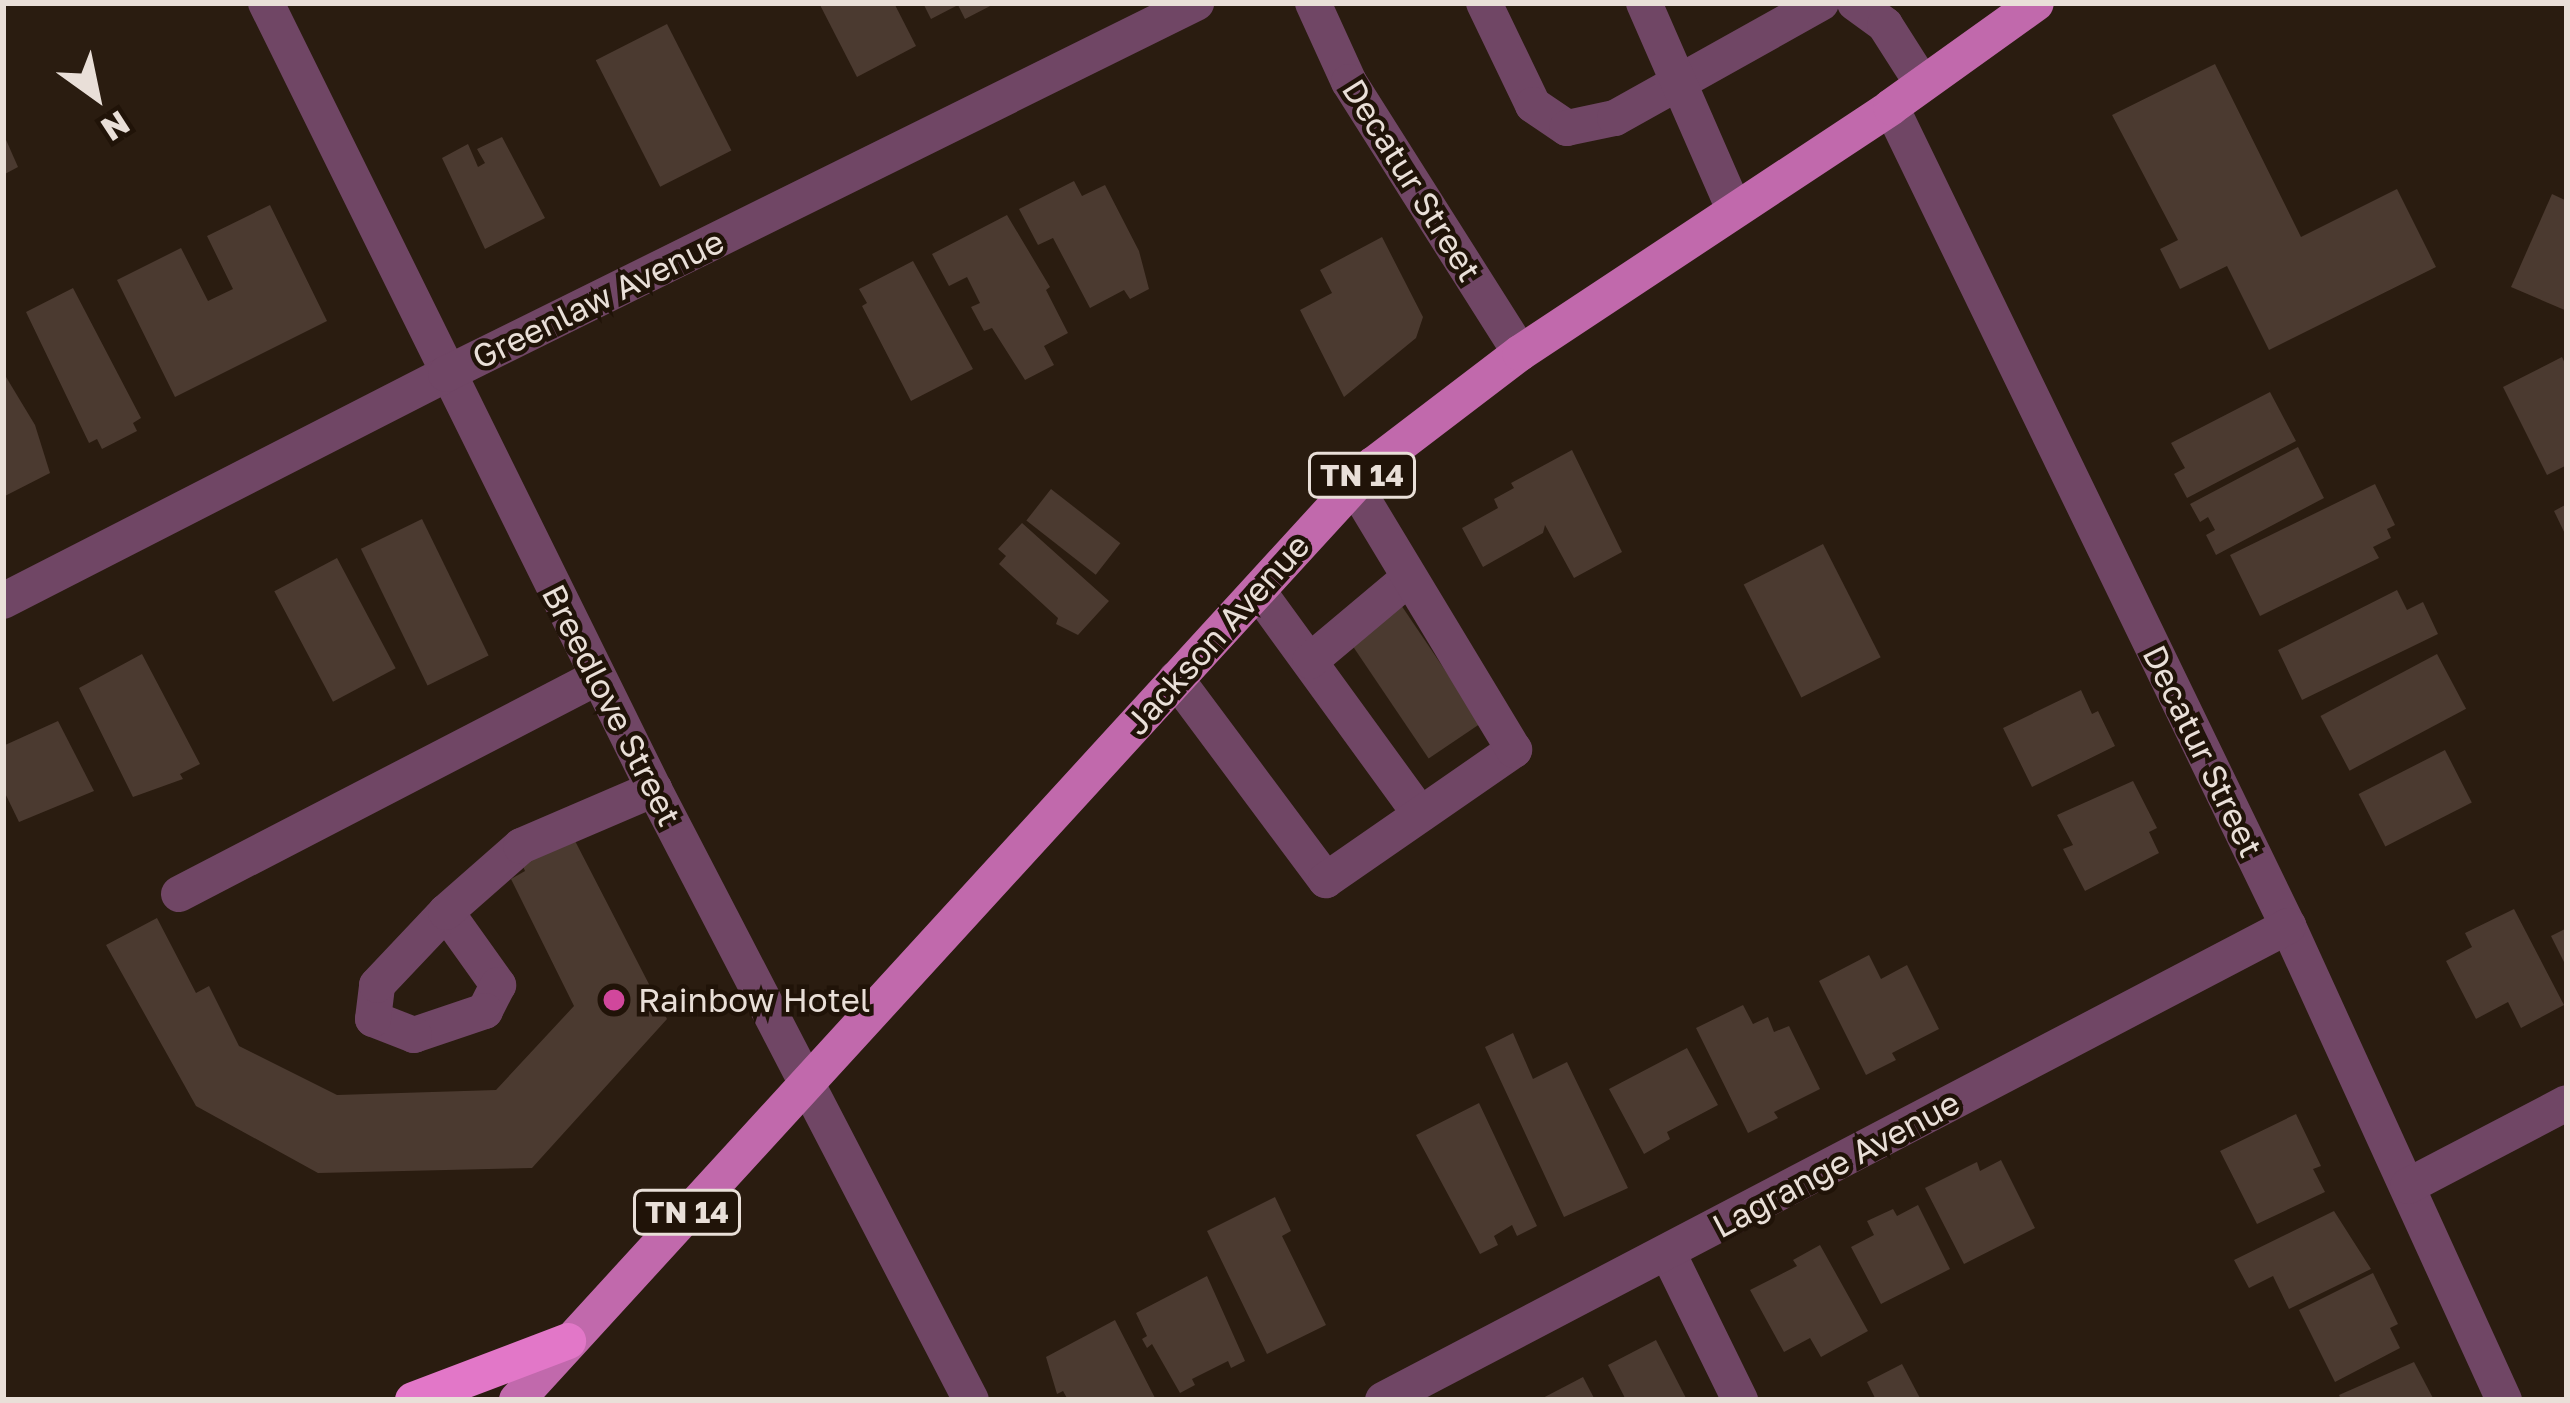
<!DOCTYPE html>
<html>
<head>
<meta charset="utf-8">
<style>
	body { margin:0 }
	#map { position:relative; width:2570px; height:1403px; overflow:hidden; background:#2a1c10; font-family:"Golos Text",sans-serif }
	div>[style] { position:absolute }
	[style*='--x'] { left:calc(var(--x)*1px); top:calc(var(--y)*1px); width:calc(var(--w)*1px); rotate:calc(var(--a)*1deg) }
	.building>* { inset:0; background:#4b3a30; transform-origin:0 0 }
	.minor>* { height:36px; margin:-18px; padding:0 18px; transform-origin:18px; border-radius:18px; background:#704665 }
	.major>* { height:36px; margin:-18px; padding:0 18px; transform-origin:18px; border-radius:18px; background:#c169ac }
	.highway>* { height:36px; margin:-18px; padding:0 18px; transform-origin:18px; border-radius:18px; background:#e277c8 }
	.dots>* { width:33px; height:33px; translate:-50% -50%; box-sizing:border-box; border:6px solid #201308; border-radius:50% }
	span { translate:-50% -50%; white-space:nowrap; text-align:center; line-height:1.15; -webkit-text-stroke:9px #201308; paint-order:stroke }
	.shield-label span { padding:3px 9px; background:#201308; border:3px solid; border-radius:9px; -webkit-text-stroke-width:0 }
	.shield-label { font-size:30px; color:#e9dfd8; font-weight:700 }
	.street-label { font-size:33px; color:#e9dfd8 }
	.poi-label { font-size:33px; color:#e9dfd8 }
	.left { translate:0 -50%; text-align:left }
	.frame { position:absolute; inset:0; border:6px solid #e9dfd8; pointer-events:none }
	.north { position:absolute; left:36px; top:36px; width:120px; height:120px; -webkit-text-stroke:9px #201308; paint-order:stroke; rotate:147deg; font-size:33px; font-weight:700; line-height:48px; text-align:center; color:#e9dfd8 }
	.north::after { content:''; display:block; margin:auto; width:42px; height:54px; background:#e9dfd8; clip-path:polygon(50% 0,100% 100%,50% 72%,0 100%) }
</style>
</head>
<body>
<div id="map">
	<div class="building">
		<i style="clip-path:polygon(819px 3px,894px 3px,916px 46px,857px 77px)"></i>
		<i style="clip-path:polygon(923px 3px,996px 3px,965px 19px,958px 5px,931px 19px)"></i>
		<i style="left:667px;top:24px;width:142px;height:80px;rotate:63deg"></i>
		<i style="clip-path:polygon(2215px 64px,2301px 237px,2397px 189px,2436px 267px,2269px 350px,2227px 266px,2180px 289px,2160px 249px,2178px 240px,2112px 115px)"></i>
		<i style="clip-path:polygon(3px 133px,18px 167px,3px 175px)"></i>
		<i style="clip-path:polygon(502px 137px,545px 218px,485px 249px,442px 158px,468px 144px,478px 167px,485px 163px,477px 149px)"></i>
		<i style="clip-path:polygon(1074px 181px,1082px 196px,1105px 185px,1139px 251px,1149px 289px,1130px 299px,1124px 290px,1090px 308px,1053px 238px,1038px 245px,1019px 209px)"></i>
		<i style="clip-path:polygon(2552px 194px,2567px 201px,2567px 311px,2511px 287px)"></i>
		<i style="clip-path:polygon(270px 205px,327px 321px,175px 397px,117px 280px,181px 248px,208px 301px,233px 289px,207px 236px)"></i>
		<i style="clip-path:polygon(1007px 215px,1050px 287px,1046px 290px,1068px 333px,1044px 346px,1054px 365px,1025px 380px,992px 328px,984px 331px,971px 307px,980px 303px,967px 277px,949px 286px,932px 254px)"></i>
		<i style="clip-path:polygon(1382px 237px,1423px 317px,1416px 338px,1344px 397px,1300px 310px,1332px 293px,1320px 270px)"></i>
		<i style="clip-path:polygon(913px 261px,973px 369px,911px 401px,862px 306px,867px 303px,859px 289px)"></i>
		<i style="clip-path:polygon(73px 288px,141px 418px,133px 423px,137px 431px,102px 449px,97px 439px,89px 443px,26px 312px)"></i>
		<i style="clip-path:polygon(2562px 357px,2567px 368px,2567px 465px,2547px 475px,2503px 387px)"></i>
		<i style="clip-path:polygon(3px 372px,35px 425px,50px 473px,3px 497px)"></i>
		<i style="clip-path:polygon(2270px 392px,2296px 441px,2187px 498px,2174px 474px,2185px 468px,2171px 443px)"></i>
		<i style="clip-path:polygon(2298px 447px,2324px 498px,2216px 555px,2206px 535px,2215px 530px,2208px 517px,2200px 522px,2190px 504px)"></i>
		<i style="clip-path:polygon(1572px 450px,1622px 552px,1574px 578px,1545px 525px,1543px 533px,1483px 567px,1462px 528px,1498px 508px,1494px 499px,1514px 488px,1511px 483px)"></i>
		<i style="clip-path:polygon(2375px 484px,2395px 525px,2387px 529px,2391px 538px,2373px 547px,2379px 558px,2260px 616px,2230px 555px)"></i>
		<i style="left:1051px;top:489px;width:88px;height:40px;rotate:38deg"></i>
		<i style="clip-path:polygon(2567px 504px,2567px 538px,2554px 511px)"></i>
		<i style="left:422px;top:519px;width:152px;height:68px;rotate:64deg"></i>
		<i style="clip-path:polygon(1022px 523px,1109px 601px,1078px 635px,1056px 624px,1058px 618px,999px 564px,1006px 556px,998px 549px)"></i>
		<i style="left:1823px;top:544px;width:127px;height:89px;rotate:63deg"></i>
		<i style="left:337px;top:558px;width:125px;height:71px;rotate:62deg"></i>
		<i style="clip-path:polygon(2397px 590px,2407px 610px,2423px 602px,2438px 634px,2302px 700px,2278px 650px)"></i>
		<i style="left:1397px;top:599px;width:150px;height:63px;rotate:56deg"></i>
		<i style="clip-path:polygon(142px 654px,200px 764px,180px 774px,183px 779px,133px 797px,79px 688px)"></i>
		<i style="left:2437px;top:654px;width:62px;height:132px;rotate:62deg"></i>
		<i style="clip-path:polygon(2081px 690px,2092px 714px,2098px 711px,2115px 746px,2032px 787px,2003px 728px)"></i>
		<i style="clip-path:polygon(58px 721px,94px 791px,19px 822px,3px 789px,3px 746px)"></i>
		<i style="left:2445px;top:750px;width:59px;height:97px;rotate:63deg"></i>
		<i style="clip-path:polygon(2133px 781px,2157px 828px,2149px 832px,2159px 853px,2085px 891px,2063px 849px,2073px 845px,2057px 815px)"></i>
		<i style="clip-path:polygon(573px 837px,667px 1019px,532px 1168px,318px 1173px,196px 1106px,106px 945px,157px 918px,196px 993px,209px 986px,239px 1046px,337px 1095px,496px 1090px,574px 1006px,511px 879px,525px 871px,522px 864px)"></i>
		<i style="clip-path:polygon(2514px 909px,2564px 1005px,2521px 1028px,2508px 1002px,2476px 1019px,2446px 961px,2472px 947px,2465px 933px)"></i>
		<i style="clip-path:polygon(2567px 928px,2567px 968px,2551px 936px)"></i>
		<i style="clip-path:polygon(1869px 955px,1881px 979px,1907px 965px,1939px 1029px,1892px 1053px,1896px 1060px,1866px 1075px,1819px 981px)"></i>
		<i style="clip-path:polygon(1743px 1005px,1753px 1024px,1768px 1017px,1774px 1032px,1789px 1026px,1820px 1089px,1774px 1112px,1778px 1118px,1748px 1133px,1696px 1028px)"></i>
		<i style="clip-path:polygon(1513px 1033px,1533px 1079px,1567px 1062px,1628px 1188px,1564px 1217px,1485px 1047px)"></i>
		<i style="clip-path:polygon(1687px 1048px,1718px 1105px,1667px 1132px,1670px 1139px,1644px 1154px,1609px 1089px)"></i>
		<i style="clip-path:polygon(1479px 1103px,1537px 1226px,1517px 1236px,1512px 1225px,1494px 1236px,1498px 1245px,1480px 1254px,1416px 1135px)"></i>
		<i style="clip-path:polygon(2296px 1114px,2321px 1166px,2313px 1169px,2325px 1192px,2257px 1224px,2220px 1151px)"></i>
		<i style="clip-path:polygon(2001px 1160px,2035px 1228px,1964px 1264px,1925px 1188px,1977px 1162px,1980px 1171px)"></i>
		<i style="clip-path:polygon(1275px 1197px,1291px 1231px,1282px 1236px,1326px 1325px,1267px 1354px,1207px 1231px)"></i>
		<i style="clip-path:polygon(1918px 1205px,1950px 1269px,1881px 1304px,1851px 1247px,1874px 1235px,1867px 1221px,1893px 1209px,1897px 1216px)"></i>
		<i style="clip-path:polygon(2334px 1211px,2371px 1269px,2289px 1309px,2273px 1276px,2249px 1288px,2234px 1260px)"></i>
		<i style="clip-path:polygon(1820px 1245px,1868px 1331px,1821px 1357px,1810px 1338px,1784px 1352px,1750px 1290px,1797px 1266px,1793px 1260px)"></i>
		<i style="clip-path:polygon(2373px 1273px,2398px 1324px,2390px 1328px,2400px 1348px,2335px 1382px,2299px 1310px)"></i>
		<i style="clip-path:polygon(1207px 1276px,1245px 1361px,1231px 1368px,1228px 1361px,1192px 1379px,1195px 1385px,1180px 1393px,1152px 1344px,1147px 1348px,1142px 1339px,1147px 1336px,1136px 1313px)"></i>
		<i style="clip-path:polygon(1115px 1320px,1155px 1398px,1068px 1400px,1063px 1391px,1057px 1394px,1046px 1357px)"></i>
		<i style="clip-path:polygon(1656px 1340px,1687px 1400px,1626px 1400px,1608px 1365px)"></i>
		<i style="clip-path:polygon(2414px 1362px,2434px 1400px,2341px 1400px,2339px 1395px)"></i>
		<i style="clip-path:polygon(1902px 1364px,1921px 1400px,1876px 1400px,1867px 1382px)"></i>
		<i style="clip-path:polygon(1583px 1377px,1595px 1400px,1539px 1400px)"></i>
	</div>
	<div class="minor">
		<i style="--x:266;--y:3;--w:877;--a:63.73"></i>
		<i style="--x:654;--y:789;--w:688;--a:62.58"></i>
		<i style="--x:1313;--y:3;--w:87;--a:65.5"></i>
		<i style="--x:1349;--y:82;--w:320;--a:57.7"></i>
		<i style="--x:1484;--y:3;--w:113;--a:64.3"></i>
		<i style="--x:1533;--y:105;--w:41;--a:34.1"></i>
		<i style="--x:1567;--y:128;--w:49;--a:-11.8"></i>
		<i style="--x:1615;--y:118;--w:236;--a:-29.2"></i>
		<i style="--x:1644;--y:3;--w:225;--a:66.4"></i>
		<i style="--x:1855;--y:3;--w:37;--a:36"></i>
		<i style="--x:1885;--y:25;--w:69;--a:57.5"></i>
		<i style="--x:1891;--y:107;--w:910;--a:64.14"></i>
		<i style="--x:2288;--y:926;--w:521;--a:65.5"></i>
		<i style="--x:1258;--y:591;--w:276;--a:54"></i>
		<i style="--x:3;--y:601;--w:498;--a:-27.1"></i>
		<i style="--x:446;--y:374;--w:837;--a:-26.32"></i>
		<i style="--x:1310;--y:661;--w:129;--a:-40"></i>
		<i style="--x:1176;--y:679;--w:251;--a:53.3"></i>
		<i style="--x:1326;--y:880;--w:229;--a:-34.7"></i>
		<i style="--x:1514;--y:750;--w:312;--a:-121.1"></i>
		<i style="--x:179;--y:894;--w:472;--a:-27.4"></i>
		<i style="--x:446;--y:912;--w:90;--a:54.5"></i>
		<i style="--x:498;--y:985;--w:29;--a:117"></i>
		<i style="--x:485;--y:1011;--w:75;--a:161.3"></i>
		<i style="--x:414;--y:1035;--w:44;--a:-158.7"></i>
		<i style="--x:373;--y:1019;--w:34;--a:-83"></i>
		<i style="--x:377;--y:985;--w:100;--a:-46.6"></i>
		<i style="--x:446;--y:912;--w:100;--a:-41.3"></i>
		<i style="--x:521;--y:846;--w:145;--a:-23.2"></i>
		<i style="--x:2408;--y:1186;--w:179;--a:-27.6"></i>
		<i style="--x:1668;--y:1253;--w:164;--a:63.9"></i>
		<i style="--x:1383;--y:1400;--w:1022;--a:-27.64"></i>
	</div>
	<div class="major">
		<i style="--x:517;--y:1400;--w:1268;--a:-47.53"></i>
		<i style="--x:1373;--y:465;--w:185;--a:-37.3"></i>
		<i style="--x:1520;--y:353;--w:445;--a:-33.5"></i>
		<i style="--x:1891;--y:107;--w:178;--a:-35.6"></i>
	</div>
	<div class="highway">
		<i style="--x:413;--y:1400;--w:166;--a:-20.8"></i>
	</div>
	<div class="dots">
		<i style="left:614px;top:1000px;background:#d1479c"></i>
	</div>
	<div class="shield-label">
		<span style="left:1362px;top:475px">TN 14</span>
		<span style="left:687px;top:1212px">TN 14</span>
	</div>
	<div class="street-label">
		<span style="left:1412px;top:180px;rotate:58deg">Decatur Street</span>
		<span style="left:598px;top:299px;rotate:-26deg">Greenlaw Avenue</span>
		<span style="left:1217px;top:634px;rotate:-48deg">Jackson Avenue</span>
		<span style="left:612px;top:705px;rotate:63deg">Breedlove Street</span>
		<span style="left:2203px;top:751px;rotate:64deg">Decatur Street</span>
		<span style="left:1836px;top:1164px;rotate:-28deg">Lagrange Avenue</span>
	</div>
	<div class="poi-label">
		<span class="left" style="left:638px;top:1000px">Rainbow Hotel</span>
	</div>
	<div class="frame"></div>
	<div class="north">N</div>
</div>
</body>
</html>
